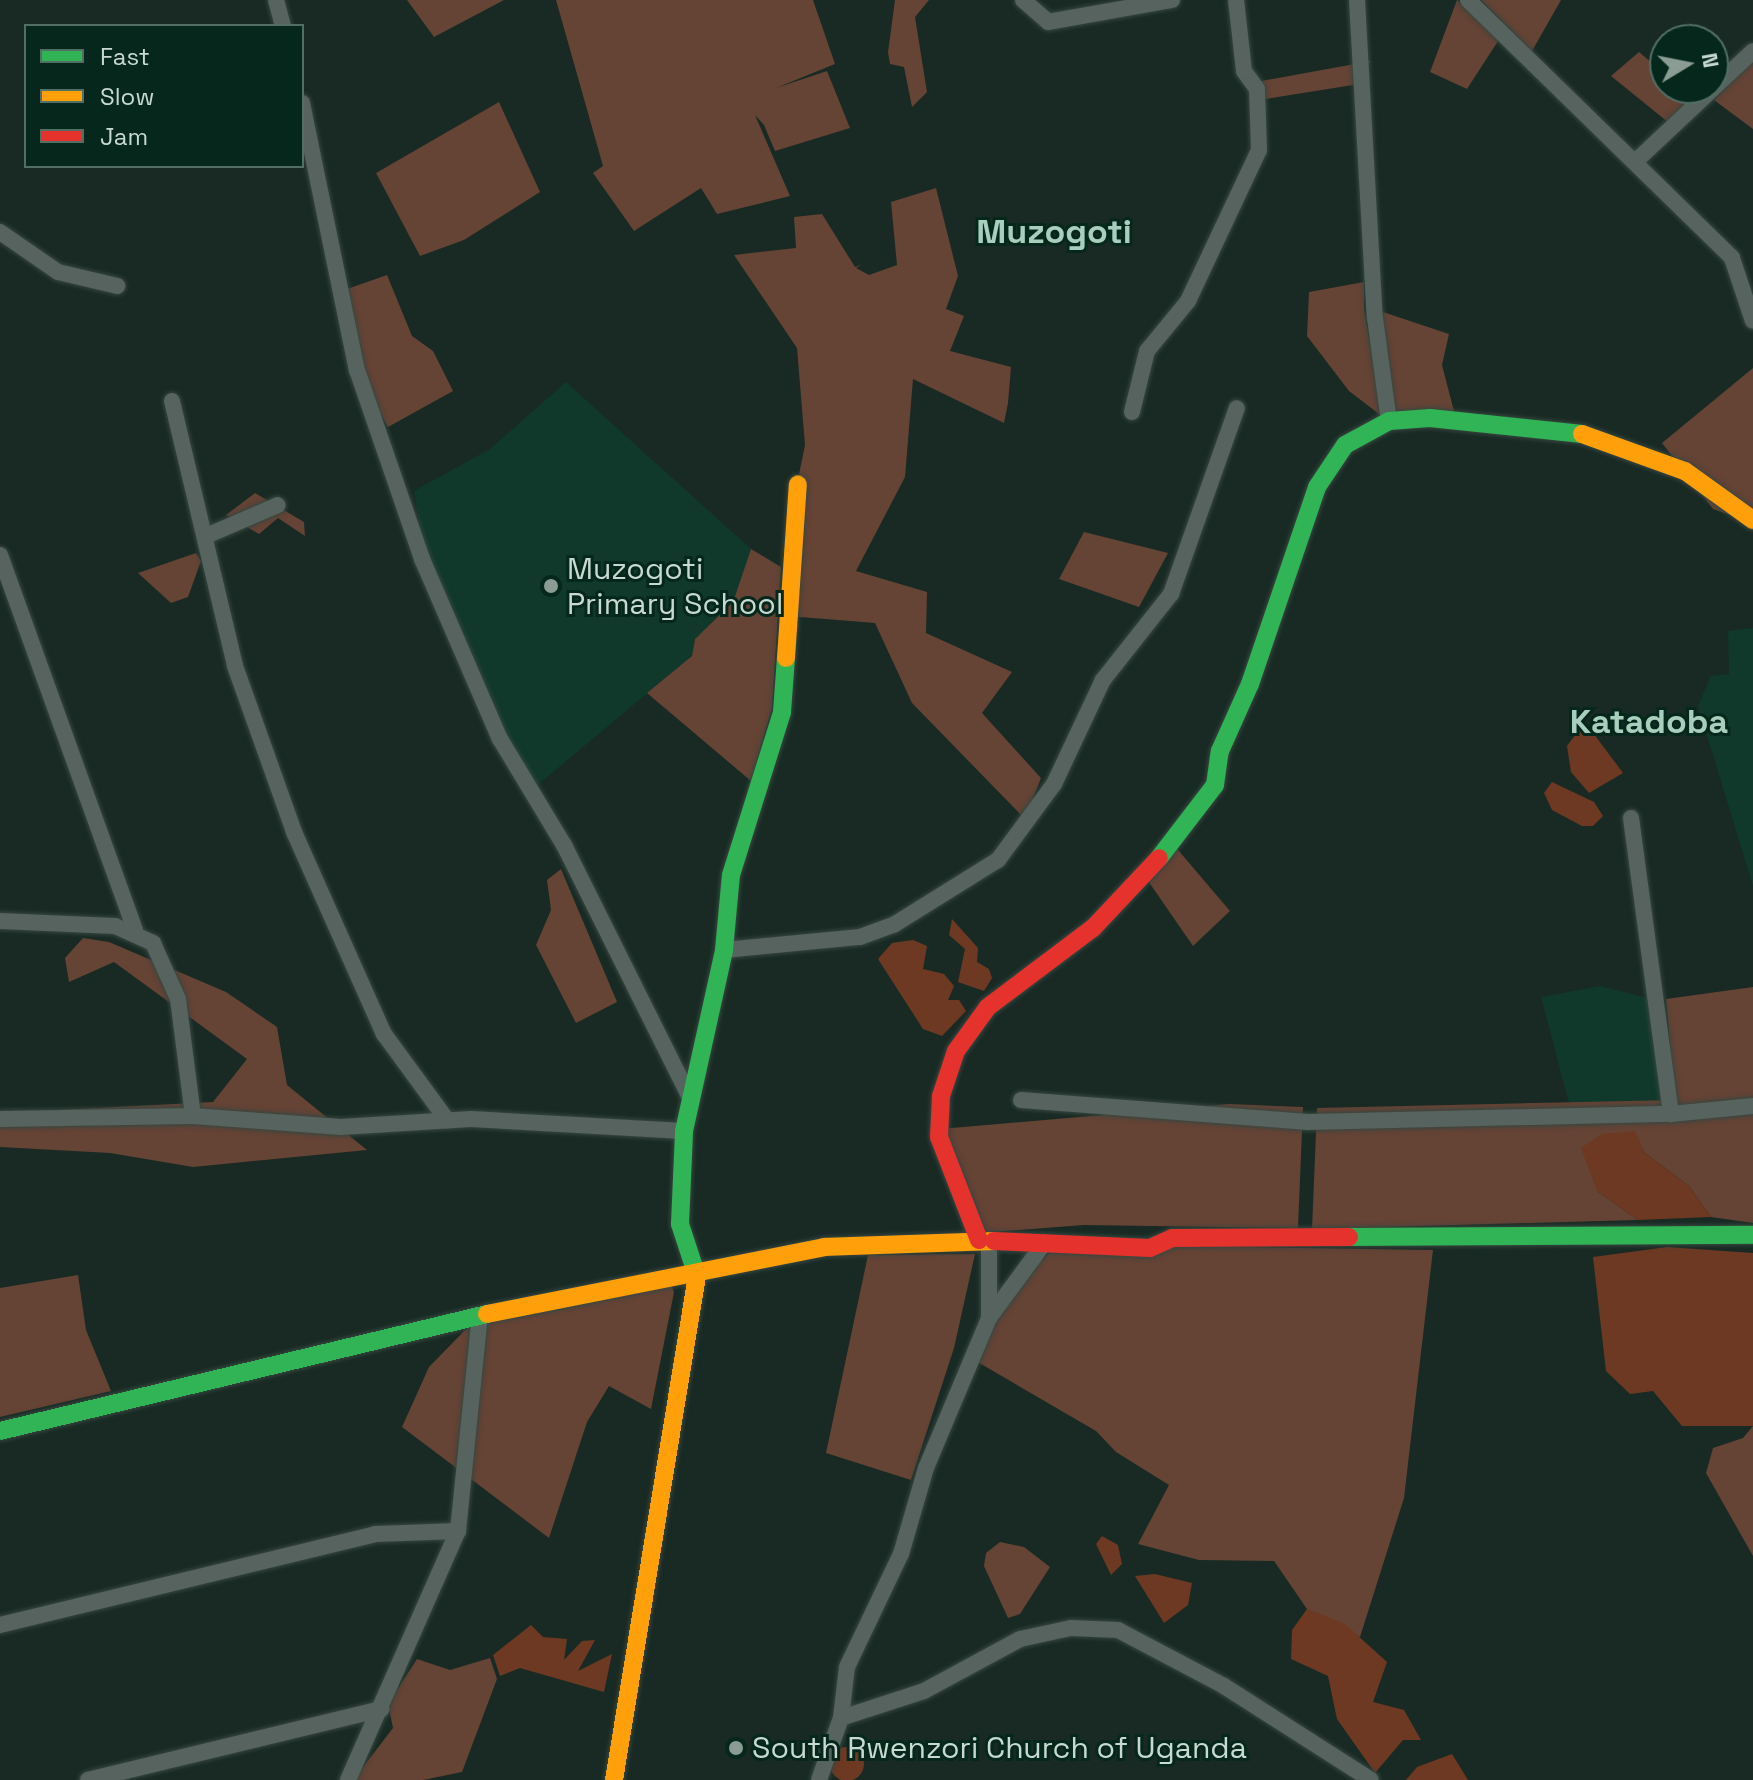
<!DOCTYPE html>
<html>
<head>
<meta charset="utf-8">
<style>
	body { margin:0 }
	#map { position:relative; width:1753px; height:1780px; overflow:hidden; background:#182a23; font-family:"Space Grotesk",sans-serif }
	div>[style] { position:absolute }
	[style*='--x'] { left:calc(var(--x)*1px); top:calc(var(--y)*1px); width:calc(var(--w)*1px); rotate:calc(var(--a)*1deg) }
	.built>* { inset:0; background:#10392b }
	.green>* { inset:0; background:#654335 }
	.forest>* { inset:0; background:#6e3923 }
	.round { border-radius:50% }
	.roads { filter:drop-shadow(0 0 2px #374640) drop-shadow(0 0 2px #374640) }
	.street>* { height:16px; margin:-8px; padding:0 8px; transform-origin:8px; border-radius:8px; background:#56635e }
	.fast>* { height:18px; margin:-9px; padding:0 9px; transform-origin:9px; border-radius:9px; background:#30b455 }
	.slow>* { height:18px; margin:-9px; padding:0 9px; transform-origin:9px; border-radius:9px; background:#ff9f0a }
	.jam>* { height:18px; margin:-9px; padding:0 9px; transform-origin:9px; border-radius:9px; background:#e5322d }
	.dots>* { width:22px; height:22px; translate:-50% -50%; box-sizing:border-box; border:4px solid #05271c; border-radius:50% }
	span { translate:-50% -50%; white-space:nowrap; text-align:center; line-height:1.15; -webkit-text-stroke:6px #05271c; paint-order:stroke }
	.poi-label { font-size:30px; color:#c7d9d0 }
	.left { translate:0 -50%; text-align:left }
	.quarter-label { font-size:34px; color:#a9cebd; font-weight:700 }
	.legend { position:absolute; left:24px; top:24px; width:280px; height:144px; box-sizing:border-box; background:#05271c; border:2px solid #536e64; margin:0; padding:10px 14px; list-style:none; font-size:24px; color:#c7d9d0 }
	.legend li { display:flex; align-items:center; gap:16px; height:40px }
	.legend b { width:40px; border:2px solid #536e64 }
	.north { position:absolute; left:1649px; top:24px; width:80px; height:80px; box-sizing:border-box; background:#05271c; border:2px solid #536e64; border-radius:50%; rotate:80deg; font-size:22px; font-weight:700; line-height:32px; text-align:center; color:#c7d9d0 }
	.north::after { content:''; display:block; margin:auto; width:28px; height:36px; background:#8a9c93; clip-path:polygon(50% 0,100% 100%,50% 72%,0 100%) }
</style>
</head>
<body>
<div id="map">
	<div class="built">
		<i style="clip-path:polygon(566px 382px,751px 549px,733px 602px,695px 639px,692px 656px,529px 792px,422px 542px,414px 491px,490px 449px)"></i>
		<i style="clip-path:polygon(1753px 628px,1753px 886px,1698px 706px,1711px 676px,1729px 674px,1728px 631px)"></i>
		<i style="clip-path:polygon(1600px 986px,1656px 1000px,1665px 1101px,1569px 1103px,1541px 997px)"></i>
	</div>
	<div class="green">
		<i style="clip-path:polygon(407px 0,504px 0,434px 37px)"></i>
		<i style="clip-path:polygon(556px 0,813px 0,835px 64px,776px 88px,827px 71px,850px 128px,775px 151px,764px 125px,755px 115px,790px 196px,717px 214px,701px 188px,634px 231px,593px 173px,603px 166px)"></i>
		<i style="clip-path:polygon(895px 0,929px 0,915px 17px,927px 92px,912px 107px,904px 67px,890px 64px,888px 52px)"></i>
		<i style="clip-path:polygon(1457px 0,1500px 38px,1467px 89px,1430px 72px)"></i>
		<i style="clip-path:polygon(1481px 0,1561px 0,1532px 51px)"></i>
		<i style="clip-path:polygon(1639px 52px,1665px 74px,1665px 88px,1681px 88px,1696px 100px,1669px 123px,1611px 76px)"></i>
		<i style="clip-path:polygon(1371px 61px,1353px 85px,1253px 101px,1245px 84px)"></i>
		<i style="clip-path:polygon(1753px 61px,1753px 129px,1714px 100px)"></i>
		<i style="clip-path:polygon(499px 102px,540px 192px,464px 240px,420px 256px,376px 173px)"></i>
		<i style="clip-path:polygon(936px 188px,958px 276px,946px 309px,964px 316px,950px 351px,1011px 367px,1008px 403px,1004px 423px,913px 379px,905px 477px,856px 571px,927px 592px,926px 633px,1012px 672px,982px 713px,1041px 778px,1025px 819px,912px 703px,875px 623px,788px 616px,795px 494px,805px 445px,797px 348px,734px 255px,796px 248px,794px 217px,822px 214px,855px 267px,861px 265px,856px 268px,869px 275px,897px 265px,891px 202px)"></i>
		<i style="clip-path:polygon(387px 275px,412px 336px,433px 351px,453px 391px,388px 427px,363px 383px,347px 289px)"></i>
		<i style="clip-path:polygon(1364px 282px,1364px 309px,1383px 417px,1349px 391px,1307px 336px,1309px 292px)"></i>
		<i style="clip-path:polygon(1377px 310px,1449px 334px,1442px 365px,1455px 415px,1394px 415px)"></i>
		<i style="clip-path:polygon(1753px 368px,1753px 523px,1713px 509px,1662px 443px)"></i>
		<i style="clip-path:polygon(255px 493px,304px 522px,305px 536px,278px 518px,259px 534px,226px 515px)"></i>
		<i style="clip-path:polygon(1084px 532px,1168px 553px,1139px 607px,1059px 579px)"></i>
		<i style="clip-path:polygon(751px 549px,781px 567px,772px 708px,751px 781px,647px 693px,692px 656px,695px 639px,733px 602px)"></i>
		<i style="clip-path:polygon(196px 553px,201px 561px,188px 597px,171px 603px,138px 573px)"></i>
		<i style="clip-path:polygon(1173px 844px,1230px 911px,1193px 946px,1144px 875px)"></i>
		<i style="clip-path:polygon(561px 869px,617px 1002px,576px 1023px,536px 945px,551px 910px,547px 880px)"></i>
		<i style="clip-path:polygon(83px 938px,109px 942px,226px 992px,277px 1027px,287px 1085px,367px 1150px,193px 1167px,110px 1153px,0 1147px,0 1113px,213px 1102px,247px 1059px,114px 962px,69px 982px,65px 958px)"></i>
		<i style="clip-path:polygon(1753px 987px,1753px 1223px,1711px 1217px,1689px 1186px,1645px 1153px,1634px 1131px,1597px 1191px,1638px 1220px,1312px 1229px,1317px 1108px,1675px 1100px,1666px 999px)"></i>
		<i style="clip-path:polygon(1229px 1104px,1303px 1107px,1298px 1228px,1084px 1225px,978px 1233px,929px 1130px)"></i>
		<i style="clip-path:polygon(1059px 1244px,1433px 1250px,1404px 1498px,1360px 1637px,1307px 1609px,1274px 1561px,1199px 1560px,1138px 1544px,1169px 1485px,1116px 1452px,1096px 1431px,969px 1357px,1026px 1274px)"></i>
		<i style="clip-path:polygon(975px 1254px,954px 1348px,911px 1480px,826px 1453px,868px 1255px)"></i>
		<i style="clip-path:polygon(78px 1275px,86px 1330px,111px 1391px,0 1417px,0 1288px)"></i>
		<i style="clip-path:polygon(670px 1282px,674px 1292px,651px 1409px,609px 1386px,587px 1422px,549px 1538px,402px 1427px,429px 1367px,472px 1323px)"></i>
		<i style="clip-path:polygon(1753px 1426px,1753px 1622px,1753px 1556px,1706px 1473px,1713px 1448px,1743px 1438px)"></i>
		<i style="clip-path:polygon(1000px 1542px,1024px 1547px,1050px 1567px,1020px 1614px,1008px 1618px,984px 1566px,986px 1553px)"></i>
		<i style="clip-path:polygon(490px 1658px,497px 1679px,462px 1772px,423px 1780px,353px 1780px,393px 1728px,388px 1704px,417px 1659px,450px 1670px)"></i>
	</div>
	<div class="forest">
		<i style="clip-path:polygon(1585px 722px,1623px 773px,1589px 793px,1571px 772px,1567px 746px)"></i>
		<i style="clip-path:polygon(1552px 782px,1594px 802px,1603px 816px,1593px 826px,1582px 826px,1552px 810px,1544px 793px)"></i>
		<i style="clip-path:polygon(952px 919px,978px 948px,977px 962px,989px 969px,992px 978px,984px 991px,958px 982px,965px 949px,949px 935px)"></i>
		<i style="clip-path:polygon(913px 940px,927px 946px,923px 969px,944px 974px,954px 986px,948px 1000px,959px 1000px,966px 1011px,942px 1036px,923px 1029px,878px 959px,892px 943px)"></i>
		<i style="clip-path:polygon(1635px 1131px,1645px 1153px,1689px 1186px,1711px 1217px,1638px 1220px,1597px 1191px,1581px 1148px,1602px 1134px)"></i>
		<i style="clip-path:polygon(1667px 1247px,1753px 1253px,1753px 1426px,1682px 1426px,1653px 1391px,1630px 1394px,1606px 1371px,1593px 1257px)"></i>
		<i style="clip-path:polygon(1102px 1536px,1118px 1545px,1122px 1564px,1111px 1575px,1096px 1544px)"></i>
		<i style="clip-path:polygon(1155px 1574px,1192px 1583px,1188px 1605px,1164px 1623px,1135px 1576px)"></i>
		<i style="clip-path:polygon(1307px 1609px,1345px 1624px,1387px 1662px,1373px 1702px,1404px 1710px,1421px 1740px,1403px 1740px,1375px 1773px,1337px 1719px,1328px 1676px,1291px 1659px,1292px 1630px)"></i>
		<i style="clip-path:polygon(531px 1625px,543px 1637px,567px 1639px,564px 1660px,582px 1641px,595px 1640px,578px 1671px,612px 1654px,604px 1692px,520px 1668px,500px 1676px,493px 1655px)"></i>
		<i class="round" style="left:830px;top:1747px;width:34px;height:34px"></i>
		<i style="clip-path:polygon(1452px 1754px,1468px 1780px,1406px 1780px,1417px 1767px)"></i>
	</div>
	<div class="roads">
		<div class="street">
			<i style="--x:276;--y:0;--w:27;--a:75"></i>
			<i style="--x:1023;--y:0;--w:33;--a:41"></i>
			<i style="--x:1048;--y:22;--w:126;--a:-10.1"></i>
			<i style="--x:1357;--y:0;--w:319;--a:86.8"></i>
			<i style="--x:1375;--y:318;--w:104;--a:82.3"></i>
			<i style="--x:1468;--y:0;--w:369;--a:44.3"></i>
			<i style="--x:1732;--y:258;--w:66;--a:71.6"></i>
			<i style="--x:302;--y:103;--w:273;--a:78.4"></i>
			<i style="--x:357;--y:370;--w:200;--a:71"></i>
			<i style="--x:422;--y:559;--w:196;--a:66.6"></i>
			<i style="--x:500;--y:739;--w:124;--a:58.9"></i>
			<i style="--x:564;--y:845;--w:280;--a:63.5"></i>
			<i style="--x:1637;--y:160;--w:159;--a:-43.2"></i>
			<i style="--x:0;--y:232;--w:70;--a:34.6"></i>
			<i style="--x:58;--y:272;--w:61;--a:13.3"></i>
			<i style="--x:172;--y:401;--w:272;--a:76.6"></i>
			<i style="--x:235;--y:666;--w:176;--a:70.4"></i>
			<i style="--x:294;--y:832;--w:221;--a:66"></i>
			<i style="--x:384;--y:1034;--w:107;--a:53.8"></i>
			<i style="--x:1132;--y:412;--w:63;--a:-76.2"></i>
			<i style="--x:1147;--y:351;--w:65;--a:-50.6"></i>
			<i style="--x:1188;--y:301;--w:167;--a:-64.8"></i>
			<i style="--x:1259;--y:150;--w:61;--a:-91.9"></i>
			<i style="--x:1257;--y:89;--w:22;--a:-126"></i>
			<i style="--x:1244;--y:71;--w:71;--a:-96.4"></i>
			<i style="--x:206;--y:536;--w:78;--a:-23.3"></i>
			<i style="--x:0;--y:555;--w:399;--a:70.2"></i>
			<i style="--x:1631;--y:818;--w:299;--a:82.3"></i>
			<i style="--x:0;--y:921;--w:115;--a:2.5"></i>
			<i style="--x:115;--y:926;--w:42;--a:24.1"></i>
			<i style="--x:153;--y:943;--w:61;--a:65.9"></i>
			<i style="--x:178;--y:999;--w:118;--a:82.7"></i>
			<i style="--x:724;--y:950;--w:137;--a:-5.5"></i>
			<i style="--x:860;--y:937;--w:37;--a:-20"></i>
			<i style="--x:895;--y:924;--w:121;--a:-31.9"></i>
			<i style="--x:998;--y:860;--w:94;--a:-53.6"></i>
			<i style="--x:1054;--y:784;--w:115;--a:-64.8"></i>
			<i style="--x:1103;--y:680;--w:110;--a:-51.7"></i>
			<i style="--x:1171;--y:594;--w:197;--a:-70.5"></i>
			<i style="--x:1021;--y:1100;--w:288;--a:4.4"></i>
			<i style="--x:1308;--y:1122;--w:363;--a:-1.3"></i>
			<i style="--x:1671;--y:1114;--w:82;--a:-5.6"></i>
			<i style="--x:0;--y:1119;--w:193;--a:-0.9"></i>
			<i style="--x:193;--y:1116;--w:148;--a:4.3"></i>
			<i style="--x:341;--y:1127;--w:130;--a:-3.5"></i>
			<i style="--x:471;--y:1119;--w:213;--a:3.2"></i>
			<i style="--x:989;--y:1241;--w:77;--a:90"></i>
			<i style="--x:0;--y:1625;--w:386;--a:-13.6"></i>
			<i style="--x:375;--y:1534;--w:83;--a:-2.1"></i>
			<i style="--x:841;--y:1718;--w:87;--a:-18"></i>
			<i style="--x:924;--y:1691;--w:109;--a:-28.4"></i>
			<i style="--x:1020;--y:1639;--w:52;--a:-12.2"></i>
			<i style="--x:1071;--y:1628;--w:47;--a:2.4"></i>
			<i style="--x:1118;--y:1630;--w:120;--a:27.8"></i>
			<i style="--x:1224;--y:1686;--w:174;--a:32.6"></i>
			<i style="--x:88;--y:1780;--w:302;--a:-13.6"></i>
			<i style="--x:348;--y:1780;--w:272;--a:-66.2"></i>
			<i style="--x:458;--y:1531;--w:217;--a:-84.2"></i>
			<i style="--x:819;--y:1780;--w:66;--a:-70.5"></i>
			<i style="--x:841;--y:1718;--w:51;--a:-83.3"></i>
			<i style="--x:847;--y:1667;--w:125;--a:-64.5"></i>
			<i style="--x:901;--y:1554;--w:90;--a:-73.8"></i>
			<i style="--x:926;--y:1468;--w:163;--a:-67.2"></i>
			<i style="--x:989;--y:1318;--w:94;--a:-53.6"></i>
		</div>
		<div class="fast">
			<i style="--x:1159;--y:858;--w:92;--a:-52.5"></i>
			<i style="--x:1215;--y:785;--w:34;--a:-82"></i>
			<i style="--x:1220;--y:751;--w:73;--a:-65.9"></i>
			<i style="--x:1250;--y:684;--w:208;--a:-71.2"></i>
			<i style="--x:1317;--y:487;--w:50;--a:-56.3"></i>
			<i style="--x:1345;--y:445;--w:50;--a:-28.6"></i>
			<i style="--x:1389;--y:421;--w:41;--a:-4.2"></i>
			<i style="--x:1430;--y:418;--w:153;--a:6"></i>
			<i style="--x:1349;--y:1237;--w:404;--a:-0.3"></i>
			<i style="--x:697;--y:1276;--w:55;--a:-108.1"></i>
			<i style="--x:680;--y:1224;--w:93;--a:-87.5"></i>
			<i style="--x:684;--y:1131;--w:185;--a:-77.5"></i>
			<i style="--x:724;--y:950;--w:75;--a:-84.7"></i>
			<i style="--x:731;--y:875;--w:171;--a:-72.6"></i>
			<i style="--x:782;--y:712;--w:54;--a:-85.8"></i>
			<i style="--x:0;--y:1431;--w:501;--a:-13.51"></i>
		</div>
		<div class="slow">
			<i style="--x:1582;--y:434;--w:109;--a:19.8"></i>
			<i style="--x:1685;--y:471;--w:84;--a:35.8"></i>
			<i style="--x:786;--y:658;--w:174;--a:-86.1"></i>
			<i style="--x:487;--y:1314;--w:344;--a:-11.2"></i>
			<i style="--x:824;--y:1247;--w:170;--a:-2"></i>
			<i style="--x:614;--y:1780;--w:511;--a:-80.65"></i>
		</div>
		<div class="jam">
			<i style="--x:979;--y:1240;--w:110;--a:-111.2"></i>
			<i style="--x:939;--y:1137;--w:41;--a:-87.2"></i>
			<i style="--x:941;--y:1096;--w:47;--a:-71.6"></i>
			<i style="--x:956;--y:1051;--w:54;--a:-54"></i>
			<i style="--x:988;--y:1007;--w:131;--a:-37"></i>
			<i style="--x:1093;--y:928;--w:96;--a:-46.7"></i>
			<i style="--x:994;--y:1241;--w:156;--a:2.6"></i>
			<i style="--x:1150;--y:1248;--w:24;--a:-24"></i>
			<i style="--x:1172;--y:1238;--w:177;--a:-0.3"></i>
		</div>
	</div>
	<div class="dots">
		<i style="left:551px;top:586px;background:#8a9c93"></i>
		<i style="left:736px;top:1748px;background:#8a9c93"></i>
	</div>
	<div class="poi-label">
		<span class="left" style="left:567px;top:586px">Muzogoti<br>Primary School</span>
		<span class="left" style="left:752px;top:1748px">South Rwenzori Church of Uganda</span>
	</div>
	<div class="quarter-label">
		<span style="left:1054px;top:232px">Muzogoti</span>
		<span style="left:1649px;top:722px">Katadoba</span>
	</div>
	<ul class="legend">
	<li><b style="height:10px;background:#30b455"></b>Fast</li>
	<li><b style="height:10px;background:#ff9f0a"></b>Slow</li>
	<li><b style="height:10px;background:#e5322d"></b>Jam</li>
	</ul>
	<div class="north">N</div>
</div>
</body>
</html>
